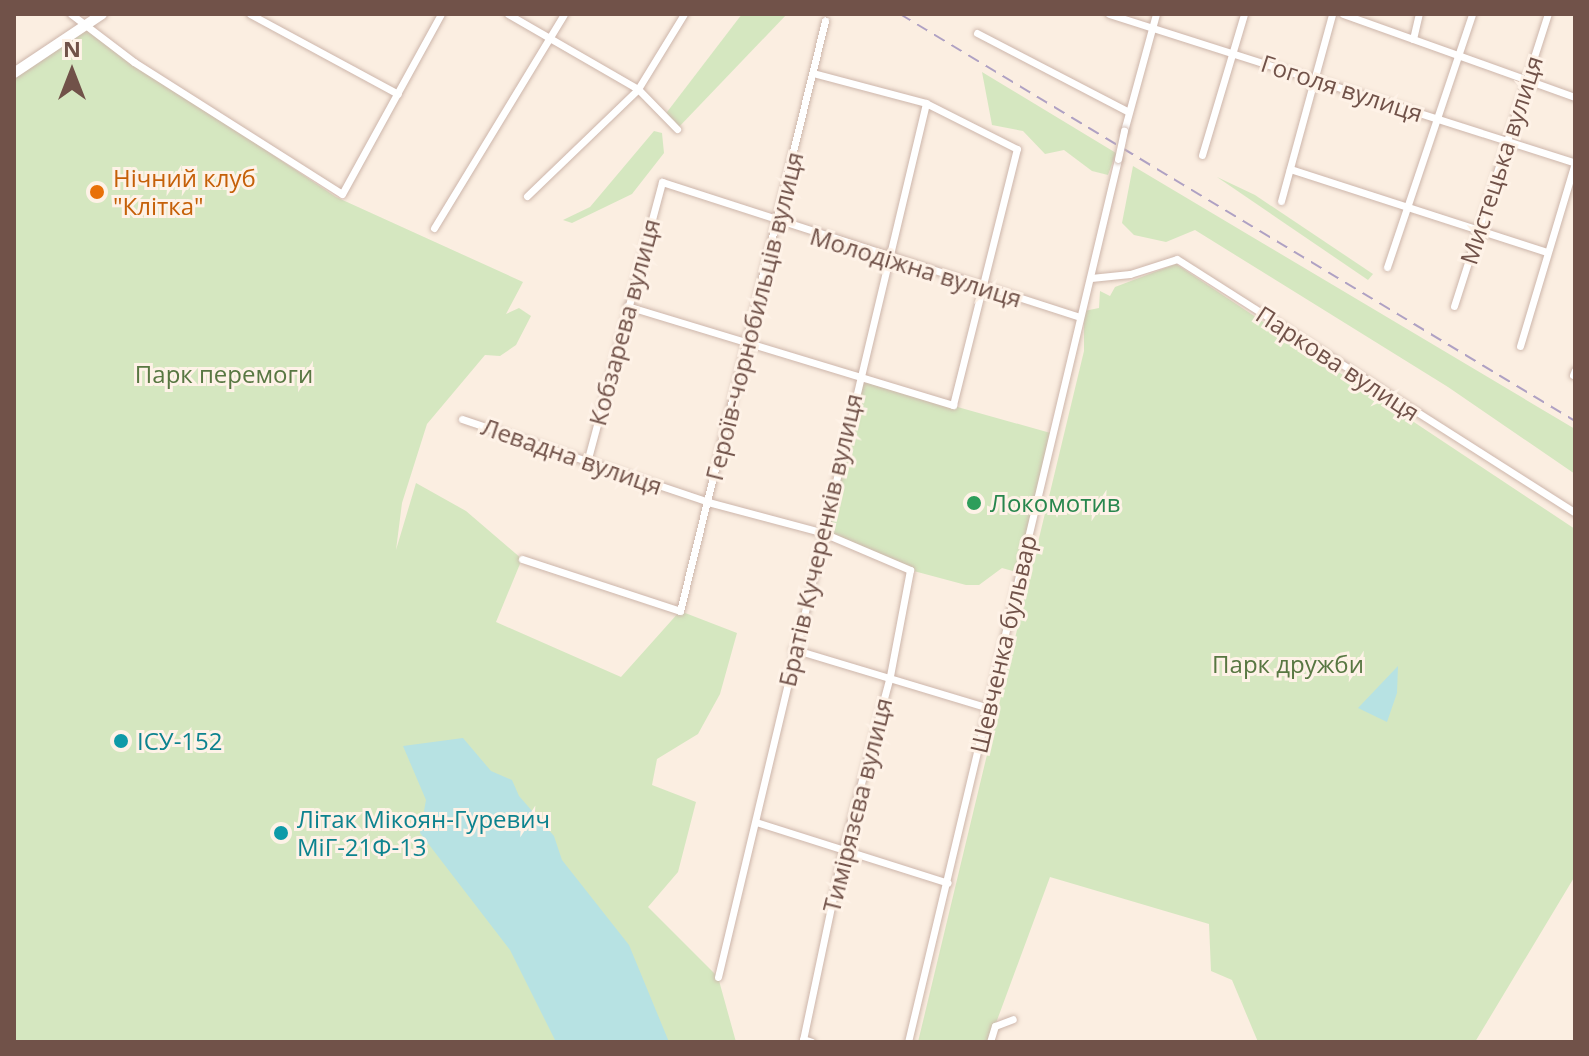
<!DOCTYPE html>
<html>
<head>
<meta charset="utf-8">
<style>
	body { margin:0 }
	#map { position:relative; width:1589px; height:1056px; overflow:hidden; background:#fbeee1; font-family:"Open Sans",sans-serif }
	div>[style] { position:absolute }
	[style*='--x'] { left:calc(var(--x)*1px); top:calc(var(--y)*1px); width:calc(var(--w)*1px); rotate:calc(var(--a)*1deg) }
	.green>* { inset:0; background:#d5e7c0 }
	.water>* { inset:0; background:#b7e2e3 }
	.roads { filter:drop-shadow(0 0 2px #cdb6ab) drop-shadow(0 0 2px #cdb6ab) }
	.street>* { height:7px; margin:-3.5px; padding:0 3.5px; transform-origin:3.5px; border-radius:3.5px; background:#fff }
	.secondary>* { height:10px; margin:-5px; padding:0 5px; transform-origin:5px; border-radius:5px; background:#fff }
	.rail>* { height:2px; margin-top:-1px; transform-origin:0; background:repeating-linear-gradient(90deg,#afa1c3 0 12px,transparent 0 20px) }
	.bridges { filter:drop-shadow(0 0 2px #cdb6ab) drop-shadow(0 0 2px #cdb6ab) }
	.street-bridge>* { height:7px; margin:-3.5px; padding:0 3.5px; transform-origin:3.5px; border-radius:3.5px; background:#fff }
	.dots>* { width:22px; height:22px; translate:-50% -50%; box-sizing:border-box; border:4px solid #fef2e7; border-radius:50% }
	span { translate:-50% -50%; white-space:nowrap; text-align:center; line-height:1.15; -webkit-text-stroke:6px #fef2e7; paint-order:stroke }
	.street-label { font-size:24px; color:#715249 }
	.food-label { font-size:24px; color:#c56008 }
	.left { translate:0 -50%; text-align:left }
	.park-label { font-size:24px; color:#587742 }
	.leisure-label { font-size:24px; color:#27864d }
	.culture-label { font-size:24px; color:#0d838f }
	.frame { position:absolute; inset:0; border:16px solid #715249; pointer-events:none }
	.north { position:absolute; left:32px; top:32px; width:80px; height:80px; -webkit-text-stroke:6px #fef2e7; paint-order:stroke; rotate:0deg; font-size:22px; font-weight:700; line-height:32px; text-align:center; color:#715249 }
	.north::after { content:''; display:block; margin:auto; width:28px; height:36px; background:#715249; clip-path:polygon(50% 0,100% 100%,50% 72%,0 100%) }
</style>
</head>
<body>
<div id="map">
	<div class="green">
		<i style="clip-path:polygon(742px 14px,787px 14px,677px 129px,664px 116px)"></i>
		<i style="clip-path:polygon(87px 25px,134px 62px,336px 197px,523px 282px,506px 314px,519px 308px,531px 316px,516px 345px,500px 356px,485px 355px,427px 424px,402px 503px,396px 550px,416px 483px,466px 511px,522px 559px,496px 622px,621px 677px,680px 611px,737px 633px,720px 694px,698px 734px,657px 759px,652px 785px,696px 802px,678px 872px,648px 907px,718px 977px,736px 1042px,14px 1042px,14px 73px)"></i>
		<i style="clip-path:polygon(982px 72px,1116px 153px,1108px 175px,1092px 171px,1064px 150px,1045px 154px,1023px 131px,992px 125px)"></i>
		<i style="clip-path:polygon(654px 131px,662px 133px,664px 153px,632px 194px,572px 223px,563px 220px,590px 207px)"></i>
		<i style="clip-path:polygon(1133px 166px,1575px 429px,1575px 474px,1448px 387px,1195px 230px,1166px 242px,1134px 235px,1122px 223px)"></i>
		<i style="clip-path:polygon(1217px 177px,1255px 195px,1373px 274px,1368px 280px)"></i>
		<i style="clip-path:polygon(1176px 264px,1575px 529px,1575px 876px,1475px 1042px,1258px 1042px,1232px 980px,1211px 971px,1209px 924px,1050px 877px,989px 1042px,918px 1042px,1084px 351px,1084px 311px,1099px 308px,1100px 291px,1110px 296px,1115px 287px)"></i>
		<i style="clip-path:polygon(858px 379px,1054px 434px,1020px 573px,1002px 568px,979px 585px,966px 585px,910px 570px,821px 532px)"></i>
	</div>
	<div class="water">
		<i style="clip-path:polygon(1398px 666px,1397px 693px,1387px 722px,1358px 708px)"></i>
		<i style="clip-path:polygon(463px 738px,491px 771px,512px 780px,519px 796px,554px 836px,562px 860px,629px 945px,669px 1042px,556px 1042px,510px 950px,420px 833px,426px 800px,403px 746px)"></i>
	</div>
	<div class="roads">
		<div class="street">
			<i style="--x:71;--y:14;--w:79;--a:37.3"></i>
			<i style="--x:134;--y:62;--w:246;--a:32.4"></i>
			<i style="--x:342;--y:194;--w:205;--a:-61.2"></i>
			<i style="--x:250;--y:14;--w:168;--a:28.4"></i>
			<i style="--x:508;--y:14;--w:150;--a:30"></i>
			<i style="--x:638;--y:89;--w:56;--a:45.7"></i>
			<i style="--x:1109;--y:14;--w:489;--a:17.7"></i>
			<i style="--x:1343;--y:14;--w:246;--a:19.7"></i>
			<i style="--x:977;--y:33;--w:171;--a:27.5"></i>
			<i style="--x:1413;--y:39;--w:26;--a:-77"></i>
			<i style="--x:1124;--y:131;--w:121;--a:-74.7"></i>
			<i style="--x:1202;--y:155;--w:147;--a:-73.4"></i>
			<i style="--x:1290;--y:169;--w:270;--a:17.9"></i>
			<i style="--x:527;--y:196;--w:154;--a:-43.9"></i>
			<i style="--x:638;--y:89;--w:88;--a:-58.5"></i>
			<i style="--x:1281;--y:201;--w:194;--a:-74.7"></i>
			<i style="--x:434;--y:228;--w:250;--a:-58.7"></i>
			<i style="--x:1387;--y:267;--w:267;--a:-71.4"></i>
			<i style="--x:1091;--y:278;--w:39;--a:-6"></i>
			<i style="--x:1130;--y:274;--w:49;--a:-17.7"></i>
			<i style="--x:1177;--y:259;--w:472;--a:32.5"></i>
			<i style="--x:627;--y:306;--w:341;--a:16.9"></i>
			<i style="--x:953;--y:405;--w:264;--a:-76"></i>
			<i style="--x:1017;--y:149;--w:102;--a:-153.2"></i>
			<i style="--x:926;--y:103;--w:117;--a:-165.1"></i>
			<i style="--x:1454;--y:306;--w:307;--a:-72.2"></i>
			<i style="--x:1520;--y:346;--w:191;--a:-73.3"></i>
			<i style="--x:1573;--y:375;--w:5;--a:-68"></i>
			<i style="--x:462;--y:419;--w:260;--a:18.6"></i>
			<i style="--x:708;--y:502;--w:117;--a:14.9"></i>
			<i style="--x:821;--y:532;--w:97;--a:23.1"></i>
			<i style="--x:910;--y:570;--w:108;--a:100.7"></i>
			<i style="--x:890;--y:676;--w:180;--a:105.1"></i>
			<i style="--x:843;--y:850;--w:193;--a:101.9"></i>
			<i style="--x:803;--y:1039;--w:9;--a:18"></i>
			<i style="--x:587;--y:462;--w:290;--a:-75"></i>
			<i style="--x:662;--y:182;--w:439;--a:17.9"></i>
			<i style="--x:522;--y:559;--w:166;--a:18.2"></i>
			<i style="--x:680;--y:611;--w:608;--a:-76.19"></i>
			<i style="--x:793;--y:649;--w:204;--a:16.8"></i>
			<i style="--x:756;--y:822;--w:201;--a:17.6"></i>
			<i style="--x:718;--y:977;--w:898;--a:-76.61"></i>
			<i style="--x:908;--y:1042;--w:908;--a:-76.62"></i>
			<i style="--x:990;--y:1042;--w:17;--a:-73"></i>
			<i style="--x:995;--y:1026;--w:19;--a:-21"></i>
		</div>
		<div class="secondary">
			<i style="--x:14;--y:73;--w:106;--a:-33.8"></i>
		</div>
	</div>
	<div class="rail">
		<i style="--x:900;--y:14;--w:788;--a:31.09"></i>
	</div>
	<div class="bridges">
		<div class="street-bridge">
			<i style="--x:1118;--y:159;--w:29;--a:-78"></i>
		</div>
	</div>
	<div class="dots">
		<i style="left:97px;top:192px;background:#e8710a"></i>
		<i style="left:974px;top:503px;background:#2e9e5b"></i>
		<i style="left:121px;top:741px;background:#0f9aa8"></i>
		<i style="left:281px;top:833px;background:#0f9aa8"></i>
	</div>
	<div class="street-label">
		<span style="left:1342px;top:88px;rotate:18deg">Гоголя вулиця</span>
		<span style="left:1501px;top:160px;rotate:-72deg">Мистецька вулиця</span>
		<span style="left:916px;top:267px;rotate:17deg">Молодіжна вулиця</span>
		<span style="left:754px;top:316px;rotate:-76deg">Героїв-чорнобильців вулиця</span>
		<span style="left:624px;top:322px;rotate:-75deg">Кобзарева вулиця</span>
		<span style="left:1338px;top:363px;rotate:33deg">Паркова вулиця</span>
		<span style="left:572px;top:456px;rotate:19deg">Левадна вулиця</span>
		<span style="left:820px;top:540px;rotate:-77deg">Братів Кучеренків вулиця</span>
		<span style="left:1003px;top:644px;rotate:-77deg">Шевченка бульвар</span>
		<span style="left:857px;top:805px;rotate:-76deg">Тимірязєва вулиця</span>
	</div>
	<div class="food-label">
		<span class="left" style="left:113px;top:192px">Нічний клуб<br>"Клітка"</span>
	</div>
	<div class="park-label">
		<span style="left:224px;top:374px">Парк перемоги</span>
		<span style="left:1288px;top:664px">Парк дружби</span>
	</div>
	<div class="leisure-label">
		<span class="left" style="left:990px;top:503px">Локомотив</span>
	</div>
	<div class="culture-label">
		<span class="left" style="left:137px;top:741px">ІСУ-152</span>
		<span class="left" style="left:297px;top:833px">Літак Мікоян-Гуревич<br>МiГ-21Ф-13</span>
	</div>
	<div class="frame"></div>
	<div class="north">N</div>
</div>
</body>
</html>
